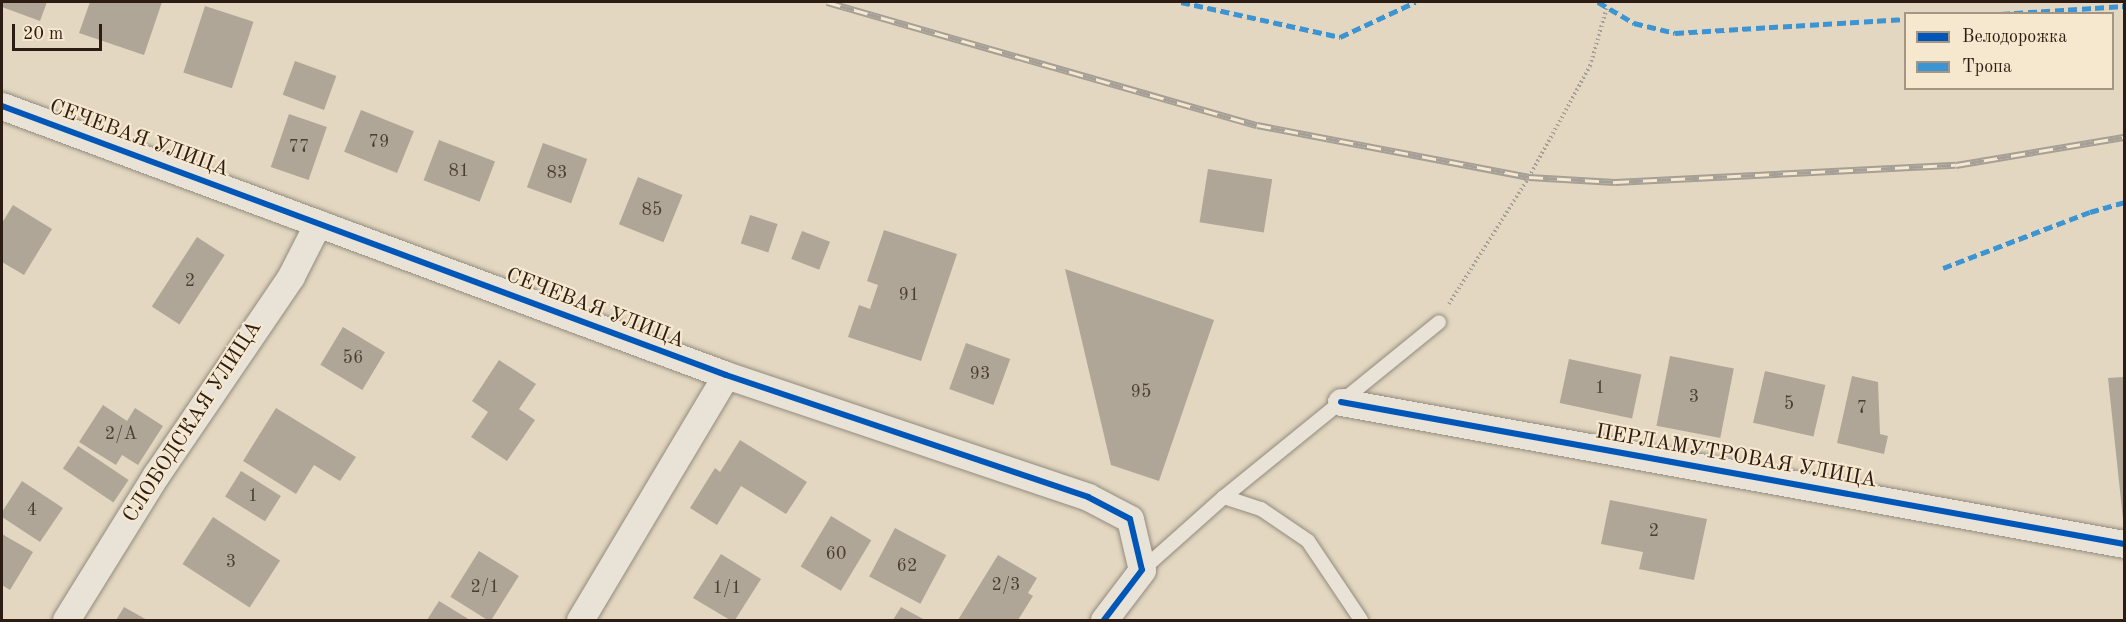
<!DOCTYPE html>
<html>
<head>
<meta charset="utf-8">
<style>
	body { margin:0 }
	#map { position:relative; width:2126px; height:622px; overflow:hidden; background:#e3d7c1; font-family:"Old Standard TT",serif }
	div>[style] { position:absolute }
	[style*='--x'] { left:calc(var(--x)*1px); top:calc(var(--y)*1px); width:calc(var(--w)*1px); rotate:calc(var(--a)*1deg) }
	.building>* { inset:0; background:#afa697; transform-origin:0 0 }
	.path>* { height:4px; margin-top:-2px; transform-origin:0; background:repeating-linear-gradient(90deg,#a59f96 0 1.5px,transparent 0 4.5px) }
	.roads { filter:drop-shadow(0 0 2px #938b7d) drop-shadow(0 0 2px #938b7d) }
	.lane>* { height:14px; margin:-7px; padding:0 7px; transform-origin:7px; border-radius:7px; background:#e8e2d7 }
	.street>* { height:27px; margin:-13.5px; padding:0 13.5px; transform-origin:13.5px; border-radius:13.5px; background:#e8e2d7 }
	.rail>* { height:7px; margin-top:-3.5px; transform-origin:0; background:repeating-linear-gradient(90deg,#f6e8ce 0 14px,#a59f96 0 28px); box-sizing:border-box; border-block:2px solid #a59f96 }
	.quiet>* { height:4.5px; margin-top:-2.25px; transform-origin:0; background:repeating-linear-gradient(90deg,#3c94d3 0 9px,transparent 0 13.5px) }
	.cycleway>* { height:6px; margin:-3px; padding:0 3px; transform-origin:3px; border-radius:3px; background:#0057b8 }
	span { translate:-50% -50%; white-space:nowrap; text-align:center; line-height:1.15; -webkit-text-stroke:4.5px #f6e8ce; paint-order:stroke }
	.number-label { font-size:18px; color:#4d3e34 }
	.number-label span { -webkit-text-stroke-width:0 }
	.street-label { font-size:21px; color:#2c1c13 }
	.frame { position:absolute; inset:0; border:3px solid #2c1c13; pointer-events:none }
	.legend { position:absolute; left:1904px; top:12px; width:210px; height:78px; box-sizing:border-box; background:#f6e8ce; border:2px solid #a59683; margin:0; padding:8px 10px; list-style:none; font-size:18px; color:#2c1c13 }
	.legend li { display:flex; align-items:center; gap:12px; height:30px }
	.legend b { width:30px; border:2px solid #a59683 }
	.scale { position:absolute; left:12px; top:24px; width:90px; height:27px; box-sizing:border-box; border:3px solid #2c1c13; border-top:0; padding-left:8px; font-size:18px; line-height:21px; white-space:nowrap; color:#2c1c13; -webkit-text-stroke:4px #f6e8ce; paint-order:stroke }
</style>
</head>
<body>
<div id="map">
	<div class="building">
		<i style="clip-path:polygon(2px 2px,47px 2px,40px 21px,2px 7px)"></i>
		<i style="clip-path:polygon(90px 2px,162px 2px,144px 55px,79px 33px)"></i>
		<i style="left:205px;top:6px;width:51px;height:70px;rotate:18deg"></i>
		<i style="left:295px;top:61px;width:44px;height:36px;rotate:20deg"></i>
		<i style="left:361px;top:110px;width:57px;height:45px;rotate:22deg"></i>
		<i style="left:289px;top:114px;width:40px;height:56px;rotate:19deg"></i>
		<i style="left:439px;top:140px;width:60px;height:43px;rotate:21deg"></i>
		<i style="left:543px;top:143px;width:47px;height:47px;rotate:20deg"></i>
		<i style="left:1208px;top:169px;width:65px;height:54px;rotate:9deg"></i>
		<i style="left:638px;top:177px;width:48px;height:51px;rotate:22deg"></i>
		<i style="clip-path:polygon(13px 205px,52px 229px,24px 275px,2px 262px,2px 223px)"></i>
		<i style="left:750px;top:215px;width:29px;height:30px;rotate:18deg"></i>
		<i style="clip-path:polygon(884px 230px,957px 254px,921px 361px,848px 337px,859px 305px,870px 309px,878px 285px,867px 281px)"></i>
		<i style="left:802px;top:231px;width:30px;height:30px;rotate:21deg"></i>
		<i style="left:197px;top:237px;width:33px;height:83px;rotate:33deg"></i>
		<i style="clip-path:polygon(1065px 269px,1214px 320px,1159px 481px,1111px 465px)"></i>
		<i style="left:343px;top:327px;width:49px;height:44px;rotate:31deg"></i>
		<i style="left:966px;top:343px;width:47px;height:49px;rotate:20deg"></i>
		<i style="left:1670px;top:356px;width:65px;height:71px;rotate:11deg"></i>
		<i style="left:1569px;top:359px;width:74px;height:45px;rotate:12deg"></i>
		<i style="clip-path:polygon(499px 360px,536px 384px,519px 409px,535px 420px,507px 461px,471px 437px,488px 412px,472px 401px)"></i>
		<i style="left:1765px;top:371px;width:62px;height:53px;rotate:13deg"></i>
		<i style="clip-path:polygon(1852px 376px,1878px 382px,1880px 434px,1888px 436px,1884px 454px,1837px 443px)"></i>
		<i style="clip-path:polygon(2124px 377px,2124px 519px,2123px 519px,2108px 378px)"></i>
		<i style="clip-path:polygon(103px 405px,127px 421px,135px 408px,163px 426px,138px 465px,122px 455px,116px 465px,79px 442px)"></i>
		<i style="clip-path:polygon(276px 408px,356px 457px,340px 481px,314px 465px,296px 494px,243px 461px)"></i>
		<i style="clip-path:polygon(740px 440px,807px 482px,786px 514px,741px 486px,717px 525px,690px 508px,715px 468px,720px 472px)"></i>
		<i style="left:78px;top:446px;width:61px;height:27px;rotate:34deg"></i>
		<i style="left:241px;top:471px;width:47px;height:30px;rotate:32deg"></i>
		<i style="clip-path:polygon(22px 481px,63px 508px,40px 542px,2px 517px,2px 512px)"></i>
		<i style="clip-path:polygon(1610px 500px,1707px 519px,1694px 580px,1639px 569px,1643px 552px,1601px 544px)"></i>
		<i style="left:831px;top:516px;width:47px;height:59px;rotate:31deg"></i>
		<i style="left:213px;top:517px;width:80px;height:56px;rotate:33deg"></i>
		<i style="left:895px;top:528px;width:58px;height:55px;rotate:28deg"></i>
		<i style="clip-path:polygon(2px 534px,33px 552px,10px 590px,2px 585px)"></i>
		<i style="left:479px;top:551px;width:47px;height:54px;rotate:32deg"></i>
		<i style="clip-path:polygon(721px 554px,761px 579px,735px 620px,730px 620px,693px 598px)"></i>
		<i style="clip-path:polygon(998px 555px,1037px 578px,1028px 593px,1033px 596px,1018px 620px,958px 620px)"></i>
		<i style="clip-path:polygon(439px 601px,470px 620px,427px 620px)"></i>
		<i style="clip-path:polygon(124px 607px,147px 620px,116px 620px)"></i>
		<i style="clip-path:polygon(901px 607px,925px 620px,893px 620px)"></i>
	</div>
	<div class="path">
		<i style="--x:1449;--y:304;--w:150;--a:-57.8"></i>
		<i style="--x:1529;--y:177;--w:127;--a:-61.2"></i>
		<i style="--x:1590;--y:66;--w:61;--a:-73.9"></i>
	</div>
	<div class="roads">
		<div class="lane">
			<i style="--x:1224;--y:497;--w:39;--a:18"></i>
			<i style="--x:1261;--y:509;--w:57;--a:34.2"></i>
			<i style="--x:1308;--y:541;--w:95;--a:56.1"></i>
			<i style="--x:1142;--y:570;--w:110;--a:-41.7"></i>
			<i style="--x:1224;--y:497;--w:277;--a:-39.1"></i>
		</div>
		<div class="street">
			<i style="--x:2;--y:106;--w:772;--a:20.38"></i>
			<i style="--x:726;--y:375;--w:382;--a:18.6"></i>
			<i style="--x:1088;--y:497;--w:47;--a:27.6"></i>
			<i style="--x:1130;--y:519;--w:52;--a:76.8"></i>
			<i style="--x:1142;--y:570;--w:63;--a:127.2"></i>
			<i style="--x:1341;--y:402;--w:796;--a:10.28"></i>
			<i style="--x:66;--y:620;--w:171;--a:-58.2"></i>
			<i style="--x:156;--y:475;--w:240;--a:-55.8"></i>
			<i style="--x:291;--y:276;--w:59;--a:-63"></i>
			<i style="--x:580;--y:620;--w:285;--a:-59.2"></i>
		</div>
	</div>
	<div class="rail">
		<i style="--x:827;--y:2;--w:447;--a:16"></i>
		<i style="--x:1257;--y:125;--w:277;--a:10.8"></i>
		<i style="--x:1529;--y:177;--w:86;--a:3.3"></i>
		<i style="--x:1615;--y:182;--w:341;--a:-2.9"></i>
		<i style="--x:1956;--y:165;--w:170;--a:-9.5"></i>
	</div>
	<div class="quiet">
		<i style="--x:1181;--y:2;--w:163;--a:12.4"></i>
		<i style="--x:1340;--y:37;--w:83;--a:-25"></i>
		<i style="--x:1598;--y:2;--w:42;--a:30.3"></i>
		<i style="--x:1634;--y:23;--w:42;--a:13.7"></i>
		<i style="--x:1675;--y:33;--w:231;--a:-3.5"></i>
		<i style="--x:2001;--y:14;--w:123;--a:-3.7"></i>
		<i style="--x:1943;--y:268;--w:157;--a:-20.9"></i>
		<i style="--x:2090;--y:212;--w:35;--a:-16"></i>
	</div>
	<div class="cycleway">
		<i style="--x:2;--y:106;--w:772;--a:20.38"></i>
		<i style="--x:726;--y:375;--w:382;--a:18.6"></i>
		<i style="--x:1088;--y:497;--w:47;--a:27.6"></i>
		<i style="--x:1130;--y:519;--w:52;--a:76.8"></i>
		<i style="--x:1142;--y:570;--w:63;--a:127.2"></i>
		<i style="--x:1341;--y:402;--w:796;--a:10.28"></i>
	</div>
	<div class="number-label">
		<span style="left:379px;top:142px">79</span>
		<span style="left:299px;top:147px">77</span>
		<span style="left:459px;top:171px">81</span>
		<span style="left:557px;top:173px">83</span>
		<span style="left:652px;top:210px">85</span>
		<span style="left:190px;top:281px">2</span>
		<span style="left:909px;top:295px">91</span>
		<span style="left:353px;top:358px">56</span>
		<span style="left:980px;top:374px">93</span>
		<span style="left:1600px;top:388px">1</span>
		<span style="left:1141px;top:392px">95</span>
		<span style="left:1694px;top:397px">3</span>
		<span style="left:1789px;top:404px">5</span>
		<span style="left:1862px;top:408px">7</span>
		<span style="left:121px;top:434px">2/А</span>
		<span style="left:253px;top:496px">1</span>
		<span style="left:32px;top:510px">4</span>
		<span style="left:1654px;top:531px">2</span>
		<span style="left:836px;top:554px">60</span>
		<span style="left:231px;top:562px">3</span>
		<span style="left:907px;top:566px">62</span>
		<span style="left:1006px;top:585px">2/3</span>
		<span style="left:485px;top:587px">2/1</span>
		<span style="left:727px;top:588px">1/1</span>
	</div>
	<div class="street-label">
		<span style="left:139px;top:139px;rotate:20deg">СЕЧЕВАЯ УЛИЦА</span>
		<span style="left:595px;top:309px;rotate:21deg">СЕЧЕВАЯ УЛИЦА</span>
		<span style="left:193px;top:422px;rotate:-57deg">СЛОБОДСКАЯ УЛИЦА</span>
		<span style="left:1736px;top:457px;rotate:10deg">ПЕРЛАМУТРОВАЯ УЛИЦА</span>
	</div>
	<div class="frame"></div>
	<ul class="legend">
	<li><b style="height:8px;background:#0057b8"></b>Велодорожка</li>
	<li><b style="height:8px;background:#3c94d3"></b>Тропа</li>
	</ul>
	<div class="scale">20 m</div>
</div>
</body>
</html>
